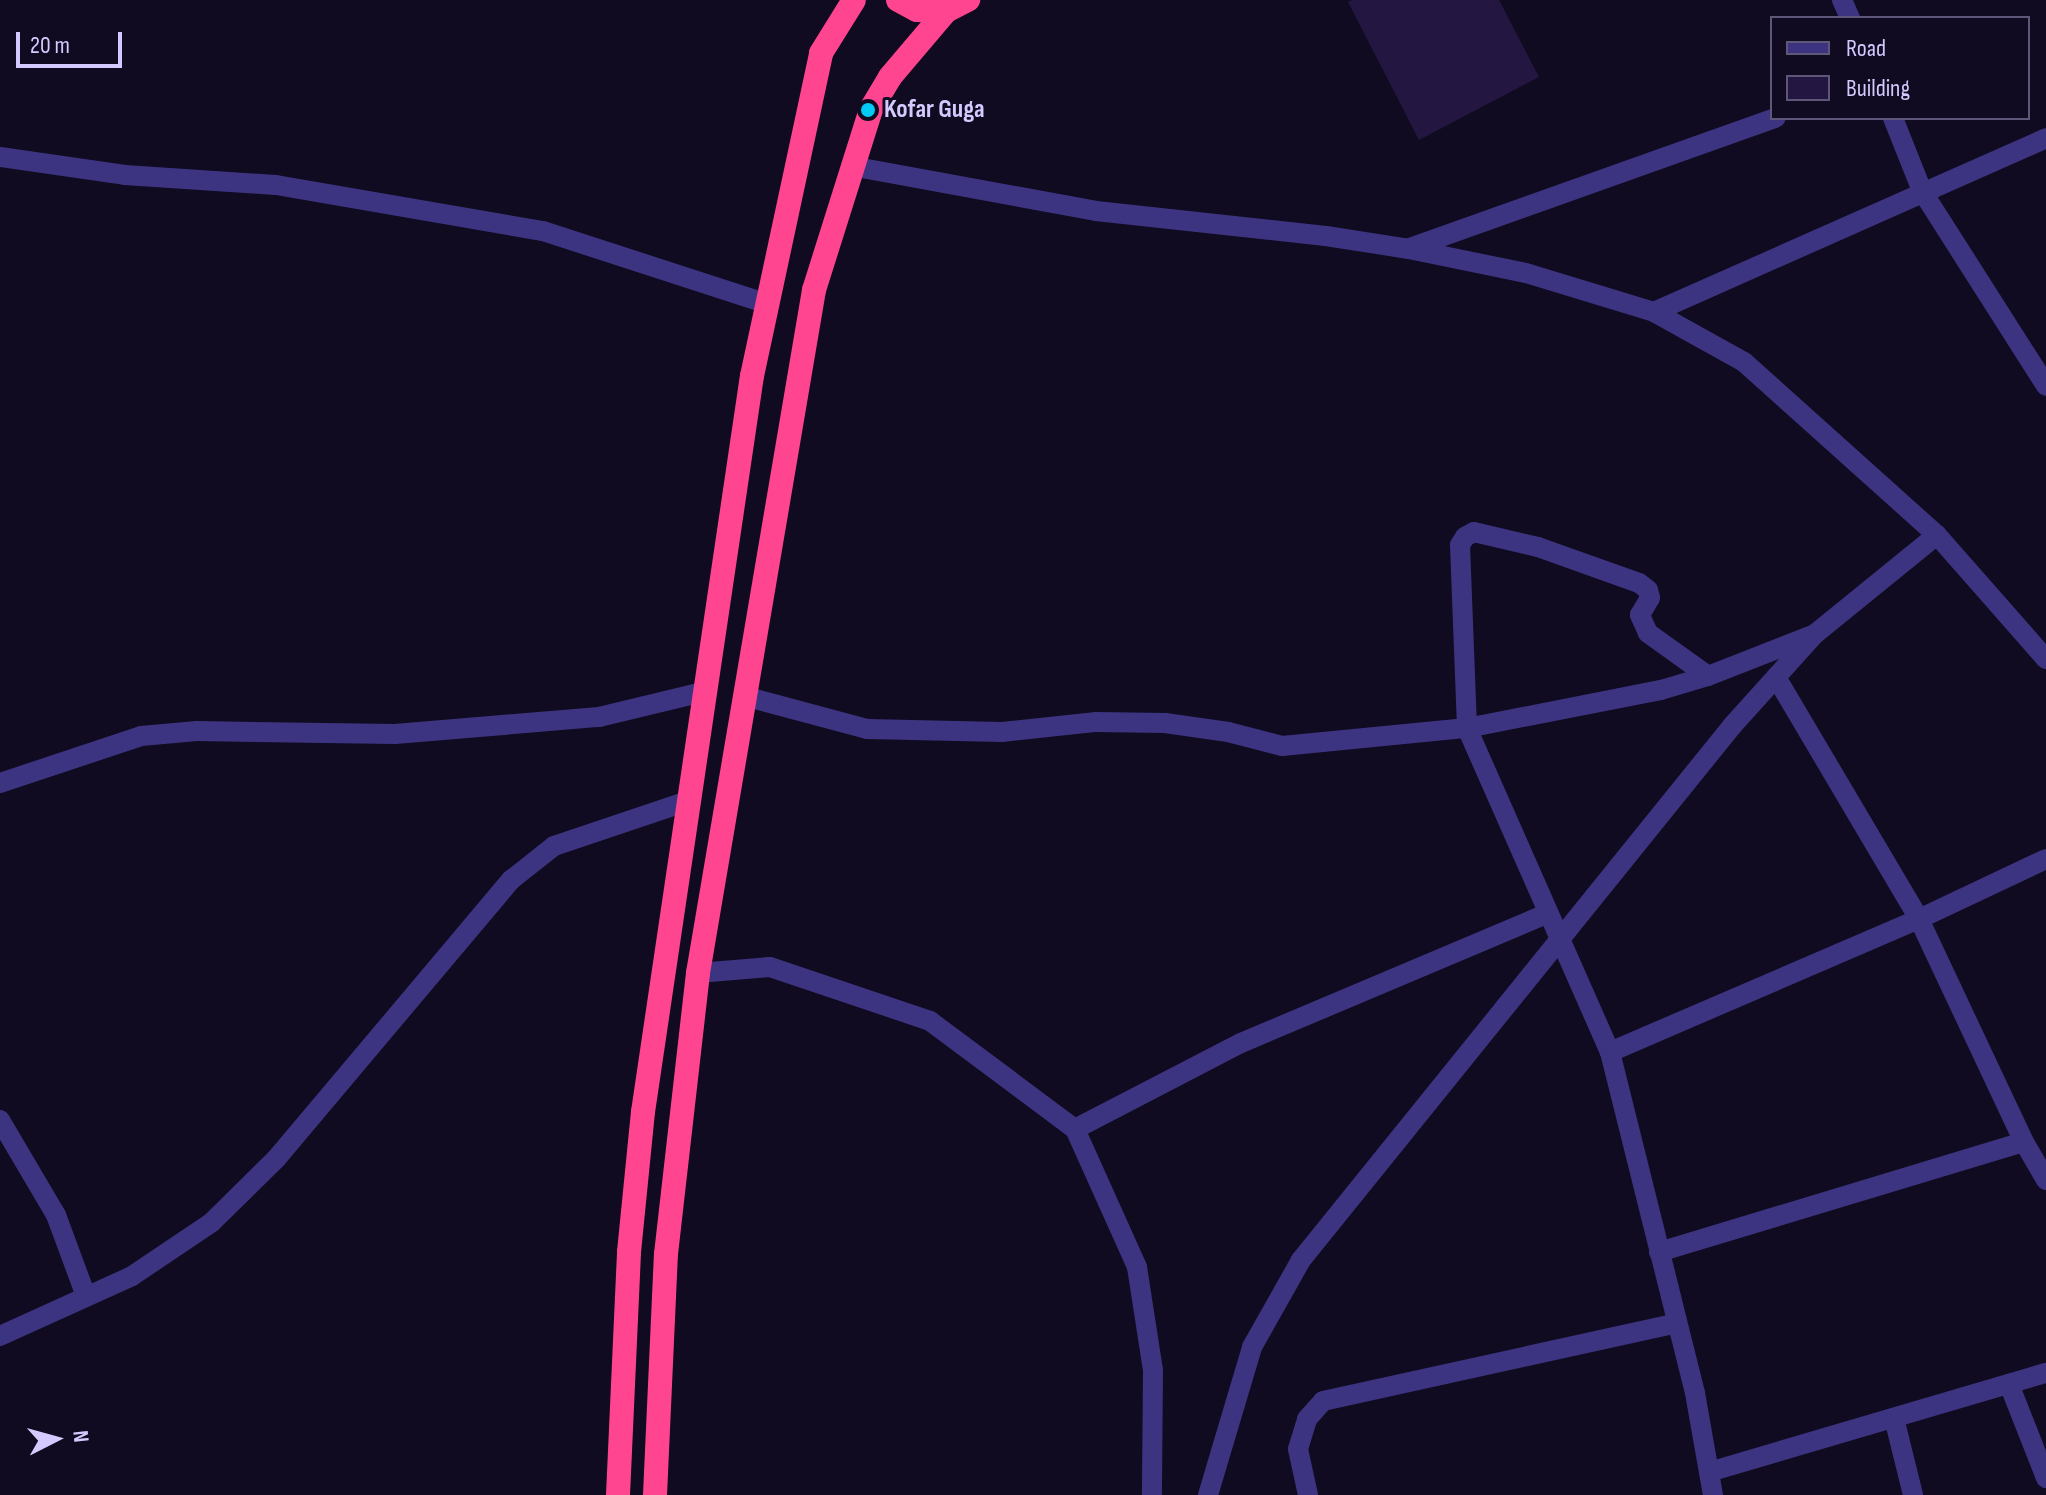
<!DOCTYPE html>
<html>
<head>
<meta charset="utf-8">
<style>
	body { margin:0 }
	#map { position:relative; width:2046px; height:1495px; overflow:hidden; background:#100b20; font-family:"Sofia Sans Condensed",sans-serif }
	div>[style] { position:absolute }
	[style*='--x'] { left:calc(var(--x)*1px); top:calc(var(--y)*1px); width:calc(var(--w)*1px); rotate:calc(var(--a)*1deg) }
	.building>* { inset:0; background:#231741 }
	.minor>* { height:20px; margin:-10px; padding:0 10px; transform-origin:10px; border-radius:10px; background:#3d3481 }
	.highway>* { height:24px; margin:-12px; padding:0 12px; transform-origin:12px; border-radius:12px; background:#ff4590 }
	.dots>* { width:22px; height:22px; translate:-50% -50%; box-sizing:border-box; border:4px solid #100b20; border-radius:50% }
	span { translate:-50% -50%; white-space:nowrap; text-align:center; line-height:1.15; -webkit-text-stroke:6px #100b20; paint-order:stroke }
	.poi-label { font-size:26px; color:#d4caff; font-weight:700 }
	.left { translate:0 -50%; text-align:left }
	.legend { position:absolute; left:1770px; top:16px; width:260px; height:104px; box-sizing:border-box; background:#100b20; border:2px solid #5e5779; margin:0; padding:10px 14px; list-style:none; font-size:24px; color:#d4caff }
	.legend li { display:flex; align-items:center; gap:16px; height:40px }
	.legend b { width:40px; border:2px solid #5e5779 }
	.north { position:absolute; left:16px; top:1399px; width:80px; height:80px; -webkit-text-stroke:6px #100b20; paint-order:stroke; rotate:84deg; font-size:22px; font-weight:700; line-height:32px; text-align:center; color:#d4caff }
	.north::after { content:''; display:block; margin:auto; width:28px; height:36px; background:#d4caff; clip-path:polygon(50% 0,100% 100%,50% 72%,0 100%) }
	.scale { position:absolute; left:16px; top:32px; width:106px; height:36px; box-sizing:border-box; border:4px solid #d4caff; border-top:0; padding-left:10px; font-size:24px; line-height:28px; white-space:nowrap; color:#d4caff; -webkit-text-stroke:6px #100b20; paint-order:stroke }
</style>
</head>
<body>
<div id="map">
	<div class="building">
		<i style="clip-path:polygon(1352px 0,1499px 0,1539px 77px,1419px 140px,1348px 2px)"></i>
	</div>
	<div class="minor">
		<i style="--x:1842;--y:0;--w:20;--a:66"></i>
		<i style="--x:1893;--y:118;--w:79;--a:68.3"></i>
		<i style="--x:1922;--y:191;--w:231;--a:57.5"></i>
		<i style="--x:0;--y:157;--w:126;--a:8.2"></i>
		<i style="--x:125;--y:175;--w:151;--a:3.8"></i>
		<i style="--x:276;--y:185;--w:271;--a:9.8"></i>
		<i style="--x:543;--y:231;--w:237;--a:18"></i>
		<i style="--x:851;--y:166;--w:249;--a:10.4"></i>
		<i style="--x:1096;--y:211;--w:231;--a:6.2"></i>
		<i style="--x:1326;--y:236;--w:84;--a:8.9"></i>
		<i style="--x:1409;--y:249;--w:119;--a:11.6"></i>
		<i style="--x:1526;--y:273;--w:134;--a:16.9"></i>
		<i style="--x:1654;--y:312;--w:103;--a:29.1"></i>
		<i style="--x:1744;--y:362;--w:259;--a:41.9"></i>
		<i style="--x:1937;--y:535;--w:165;--a:48.7"></i>
		<i style="--x:1410;--y:248;--w:388;--a:-19.6"></i>
		<i style="--x:1654;--y:312;--w:429;--a:-23.9"></i>
		<i style="--x:1708;--y:676;--w:74;--a:-144.4"></i>
		<i style="--x:1648;--y:633;--w:20;--a:-114"></i>
		<i style="--x:1640;--y:615;--w:20;--a:-60"></i>
		<i style="--x:1650;--y:598;--w:8;--a:-104"></i>
		<i style="--x:1648;--y:590;--w:11;--a:-142"></i>
		<i style="--x:1639;--y:583;--w:107;--a:-160.4"></i>
		<i style="--x:1538;--y:547;--w:66;--a:-166.8"></i>
		<i style="--x:1474;--y:532;--w:10;--a:151"></i>
		<i style="--x:1465;--y:537;--w:9;--a:122"></i>
		<i style="--x:1460;--y:545;--w:183;--a:87.8"></i>
		<i style="--x:1467;--y:728;--w:354;--a:66.2"></i>
		<i style="--x:1610;--y:1052;--w:351;--a:76"></i>
		<i style="--x:1695;--y:1393;--w:104;--a:80"></i>
		<i style="--x:1776;--y:677;--w:281;--a:59.4"></i>
		<i style="--x:1919;--y:919;--w:246;--a:64.8"></i>
		<i style="--x:2024;--y:1142;--w:44;--a:59.9"></i>
		<i style="--x:744;--y:696;--w:127;--a:15"></i>
		<i style="--x:867;--y:729;--w:135;--a:1.3"></i>
		<i style="--x:1002;--y:732;--w:95;--a:-6.1"></i>
		<i style="--x:1096;--y:722;--w:69;--a:0.8"></i>
		<i style="--x:1165;--y:723;--w:64;--a:8.1"></i>
		<i style="--x:1228;--y:732;--w:56;--a:14.5"></i>
		<i style="--x:1282;--y:746;--w:186;--a:-5.6"></i>
		<i style="--x:1467;--y:728;--w:198;--a:-11.1"></i>
		<i style="--x:1661;--y:690;--w:49;--a:-16.6"></i>
		<i style="--x:1708;--y:676;--w:115;--a:-21.4"></i>
		<i style="--x:1815;--y:634;--w:157;--a:-39.1"></i>
		<i style="--x:0;--y:783;--w:149;--a:-18.4"></i>
		<i style="--x:141;--y:736;--w:56;--a:-5.1"></i>
		<i style="--x:197;--y:731;--w:198;--a:0.9"></i>
		<i style="--x:395;--y:734;--w:205;--a:-4.8"></i>
		<i style="--x:599;--y:717;--w:111;--a:-13.5"></i>
		<i style="--x:698;--y:973;--w:72;--a:-4.8"></i>
		<i style="--x:770;--y:967;--w:169;--a:18.6"></i>
		<i style="--x:930;--y:1021;--w:181;--a:36.7"></i>
		<i style="--x:1075;--y:1129;--w:151;--a:65.8"></i>
		<i style="--x:1137;--y:1267;--w:104;--a:81.2"></i>
		<i style="--x:1153;--y:1370;--w:125;--a:90.5"></i>
		<i style="--x:1610;--y:1052;--w:336;--a:-23.3"></i>
		<i style="--x:1919;--y:919;--w:140;--a:-25.3"></i>
		<i style="--x:0;--y:1120;--w:110;--a:59.5"></i>
		<i style="--x:56;--y:1215;--w:86;--a:69.7"></i>
		<i style="--x:1075;--y:1129;--w:187;--a:-27.4"></i>
		<i style="--x:1241;--y:1043;--w:332;--a:-22.9"></i>
		<i style="--x:1659;--y:1252;--w:381;--a:-16.8"></i>
		<i style="--x:0;--y:1336;--w:145;--a:-24.4"></i>
		<i style="--x:132;--y:1276;--w:95;--a:-33.9"></i>
		<i style="--x:211;--y:1223;--w:91;--a:-44.6"></i>
		<i style="--x:276;--y:1159;--w:365;--a:-49.9"></i>
		<i style="--x:511;--y:880;--w:55;--a:-38.3"></i>
		<i style="--x:554;--y:846;--w:145;--a:-18.6"></i>
		<i style="--x:2009;--y:1384;--w:101;--a:68.5"></i>
		<i style="--x:1894;--y:1418;--w:79;--a:76.1"></i>
		<i style="--x:1709;--y:1472;--w:351;--a:-16.4"></i>
		<i style="--x:1208;--y:1495;--w:154;--a:-73.4"></i>
		<i style="--x:1252;--y:1347;--w:100;--a:-60.6"></i>
		<i style="--x:1301;--y:1260;--w:686;--a:-51.09"></i>
		<i style="--x:1732;--y:726;--w:120;--a:-48"></i>
		<i style="--x:1308;--y:1495;--w:47;--a:-102.3"></i>
		<i style="--x:1298;--y:1449;--w:31;--a:-73"></i>
		<i style="--x:1307;--y:1419;--w:24;--a:-48"></i>
		<i style="--x:1323;--y:1401;--w:362;--a:-12.4"></i>
	</div>
	<div class="highway">
		<i style="--x:898;--y:0;--w:21;--a:28"></i>
		<i style="--x:917;--y:10;--w:29;--a:2"></i>
		<i style="--x:618;--y:1495;--w:243;--a:-87.4"></i>
		<i style="--x:629;--y:1252;--w:141;--a:-84.3"></i>
		<i style="--x:643;--y:1112;--w:744;--a:-81.58"></i>
		<i style="--x:752;--y:376;--w:330;--a:-77.9"></i>
		<i style="--x:821;--y:53;--w:62;--a:-58.1"></i>
		<i style="--x:655;--y:1495;--w:241;--a:-87.4"></i>
		<i style="--x:666;--y:1254;--w:283;--a:-83.5"></i>
		<i style="--x:698;--y:973;--w:693;--a:-80.36"></i>
		<i style="--x:814;--y:290;--w:190;--a:-72.5"></i>
		<i style="--x:871;--y:109;--w:37;--a:-59"></i>
		<i style="--x:890;--y:77;--w:87;--a:-49.7"></i>
		<i style="--x:946;--y:11;--w:25;--a:-27"></i>
	</div>
	<div class="dots">
		<i style="left:868px;top:110px;background:#00caf5"></i>
	</div>
	<div class="poi-label">
		<span class="left" style="left:884px;top:110px">Kofar Guga</span>
	</div>
	<ul class="legend">
	<li><b style="height:10px;background:#3d3481"></b>Road</li>
	<li><b style="height:22px;background:#231741"></b>Building</li>
	</ul>
	<div class="north">N</div>
	<div class="scale">20 m</div>
</div>
</body>
</html>
